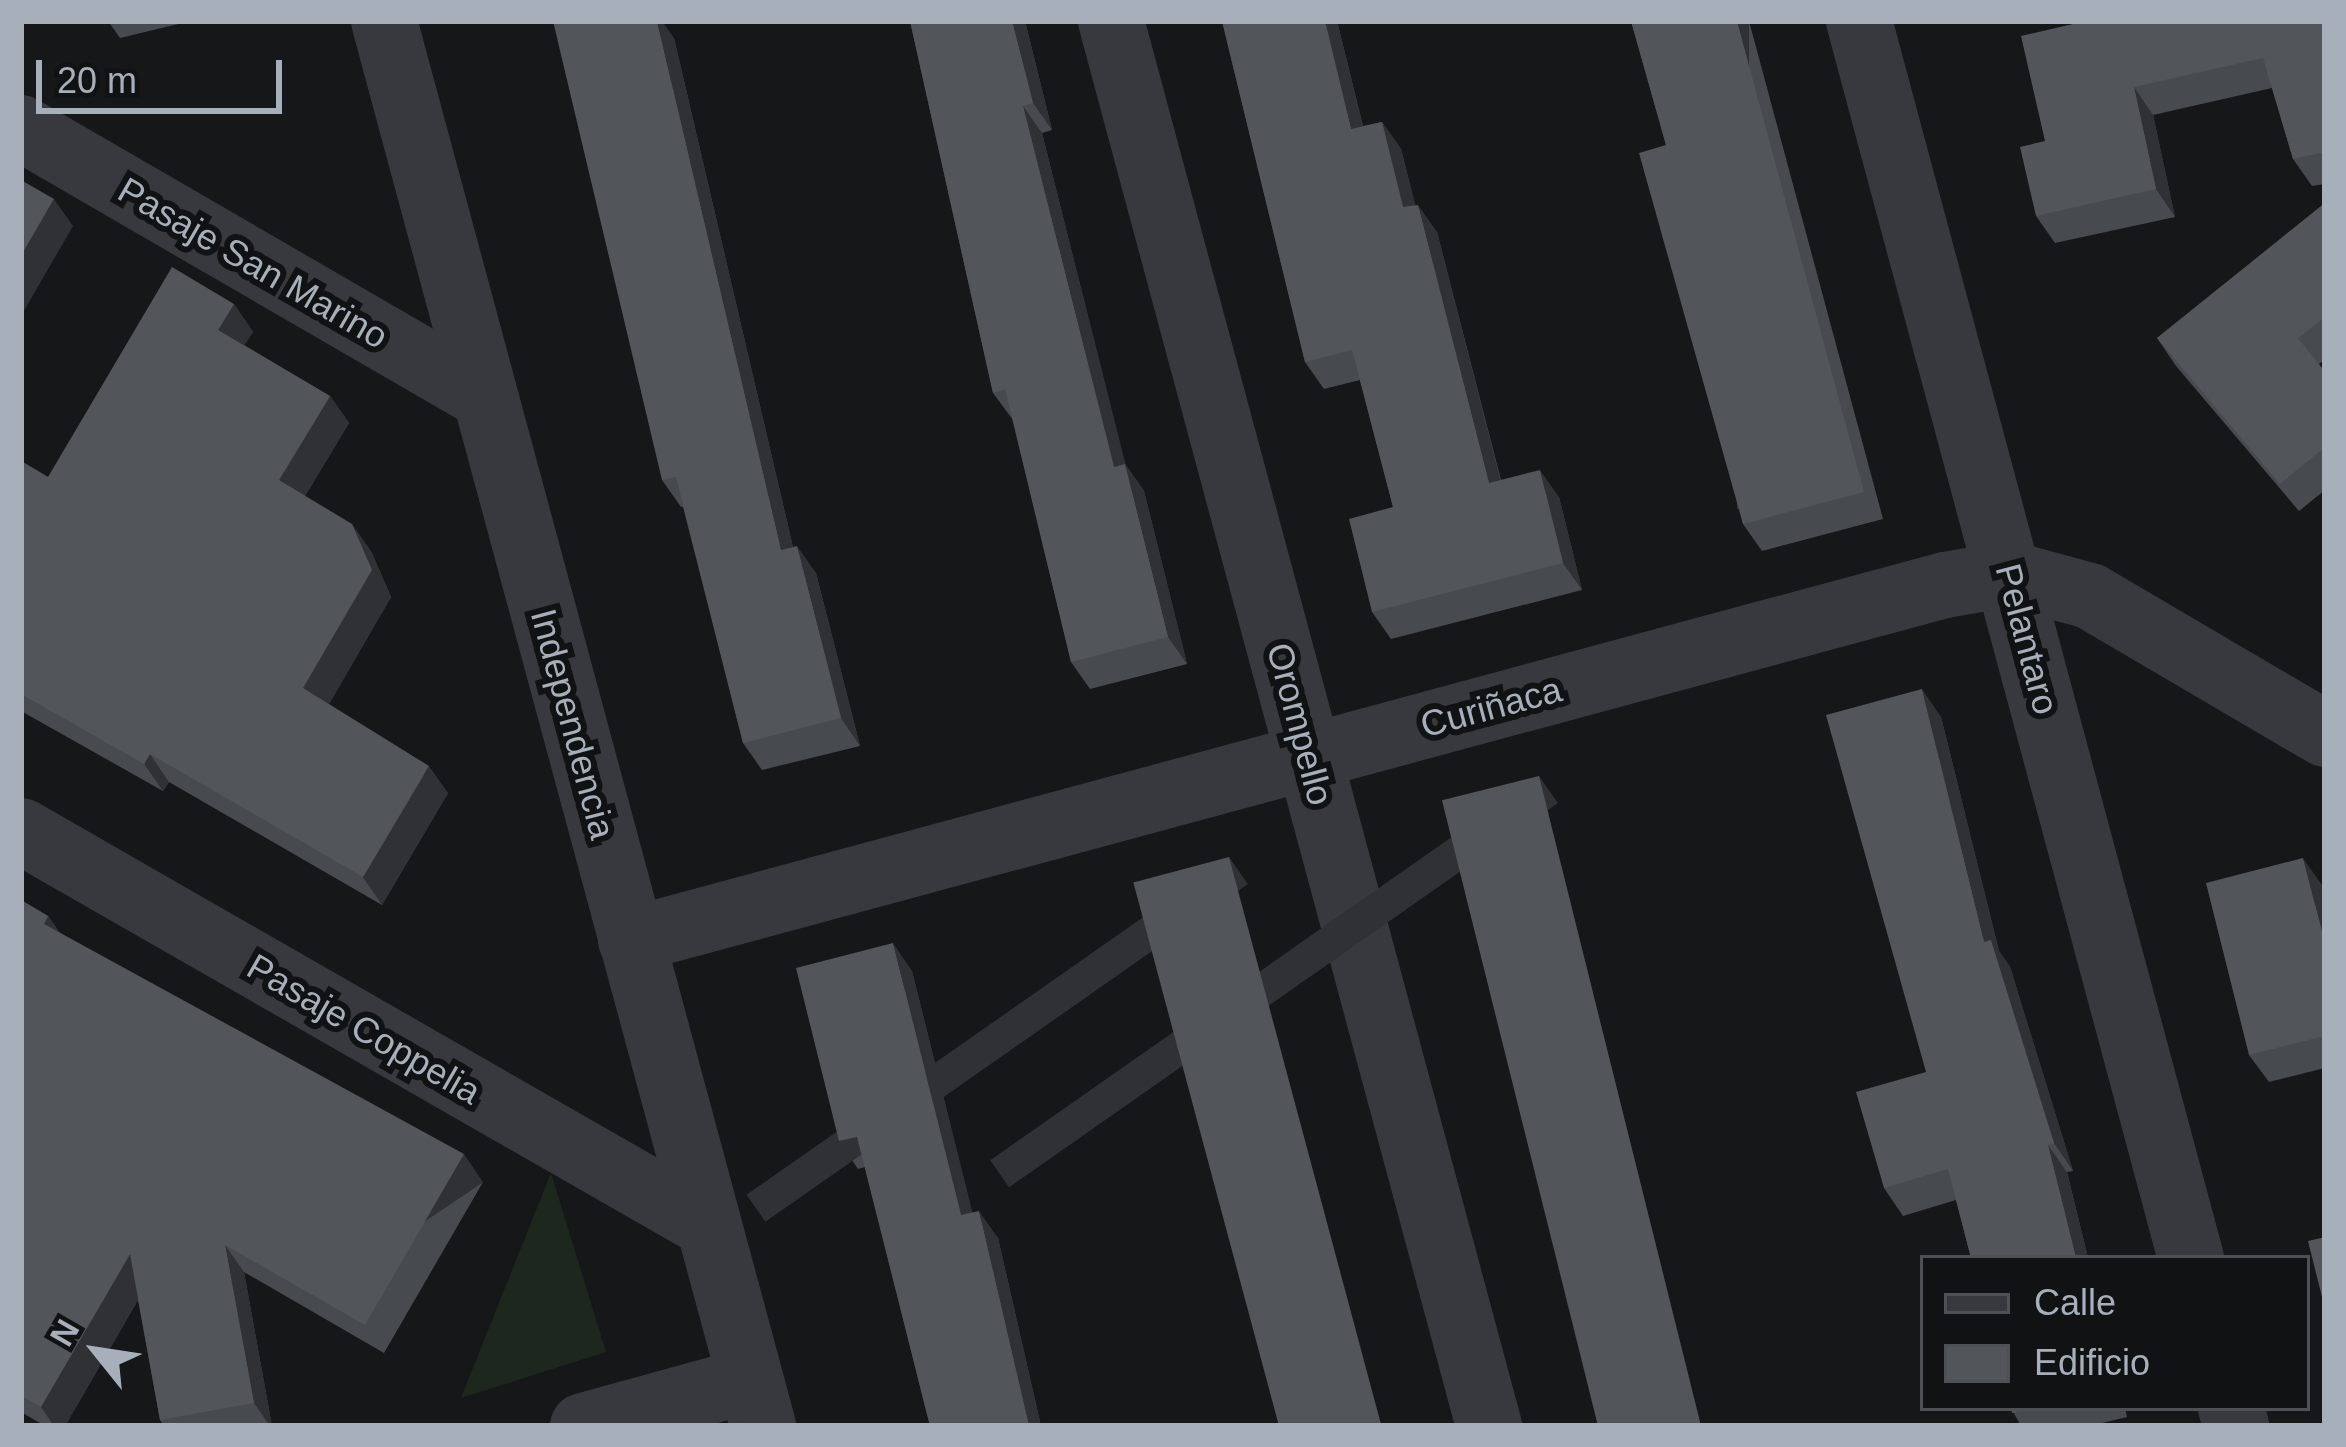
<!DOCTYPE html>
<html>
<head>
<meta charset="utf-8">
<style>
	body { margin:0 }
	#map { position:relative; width:2346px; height:1447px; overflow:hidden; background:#161719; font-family:Helvetica,sans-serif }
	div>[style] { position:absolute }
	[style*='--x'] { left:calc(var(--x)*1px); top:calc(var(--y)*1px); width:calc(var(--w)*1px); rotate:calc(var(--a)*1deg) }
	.green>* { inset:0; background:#1e271e }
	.minor>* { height:66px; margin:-33px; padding:0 33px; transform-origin:33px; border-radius:33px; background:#37393e }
	.wall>* { inset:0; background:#474a4e }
	.shaded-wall>* { inset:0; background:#2f3134; transform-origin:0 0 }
	.building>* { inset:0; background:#52555a; transform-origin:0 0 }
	span { translate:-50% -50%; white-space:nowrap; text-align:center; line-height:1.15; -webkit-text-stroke:12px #111214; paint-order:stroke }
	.street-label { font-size:36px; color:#a7afba }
	.frame { position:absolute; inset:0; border:24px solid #a7afba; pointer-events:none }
	.legend { position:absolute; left:1920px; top:1255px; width:390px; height:156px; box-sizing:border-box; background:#111214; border:3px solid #4d5156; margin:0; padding:15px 21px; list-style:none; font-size:36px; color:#a7afba }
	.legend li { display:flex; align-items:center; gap:24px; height:60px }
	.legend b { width:60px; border:3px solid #4d5156 }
	.north { position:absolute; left:36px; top:1291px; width:120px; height:120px; -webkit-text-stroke:9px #111214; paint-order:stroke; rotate:300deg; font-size:33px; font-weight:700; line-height:48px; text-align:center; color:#a7afba }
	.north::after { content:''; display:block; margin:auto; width:42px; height:54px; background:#a7afba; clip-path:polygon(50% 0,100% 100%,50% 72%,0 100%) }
	.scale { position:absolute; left:36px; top:60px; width:246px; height:54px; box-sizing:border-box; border:6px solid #a7afba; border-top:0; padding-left:15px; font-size:36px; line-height:42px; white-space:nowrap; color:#a7afba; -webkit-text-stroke:9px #111214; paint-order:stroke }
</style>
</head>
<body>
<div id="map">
	<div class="green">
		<i style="clip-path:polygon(551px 1173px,606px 1352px,461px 1398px)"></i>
	</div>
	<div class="minor">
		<i style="--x:384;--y:21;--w:1455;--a:74.9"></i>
		<i style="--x:1111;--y:21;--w:1455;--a:74.94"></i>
		<i style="--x:1859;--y:21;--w:1281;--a:74.98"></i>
		<i style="--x:21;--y:128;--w:536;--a:30.1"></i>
		<i style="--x:21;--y:831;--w:792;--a:29.83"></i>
		<i style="--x:631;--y:940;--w:1361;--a:-15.12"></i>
		<i style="--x:1945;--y:585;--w:65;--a:-9.8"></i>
		<i style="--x:2009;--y:574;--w:84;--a:15.2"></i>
		<i style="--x:2090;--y:596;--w:273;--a:30.4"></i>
		<i style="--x:2231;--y:1408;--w:19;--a:74"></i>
		<i style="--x:583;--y:1426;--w:173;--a:-15.4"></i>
	</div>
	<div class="wall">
		<i style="clip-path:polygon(108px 21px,191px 21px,120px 38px)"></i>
		<i style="clip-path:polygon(910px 21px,1025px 21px,1052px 130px,1042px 133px,1125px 464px,1144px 491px,1187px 664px,1090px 689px,1071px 662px,1013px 420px,993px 393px)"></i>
		<i style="clip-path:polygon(1222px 21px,1337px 21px,1363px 126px,1382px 122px,1401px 149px,1415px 205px,1437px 232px,1501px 480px,1559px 497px,1582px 590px,1391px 639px,1372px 612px,1393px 507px,1360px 380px,1324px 389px,1305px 362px)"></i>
		<i style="clip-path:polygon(1631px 21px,1749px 21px,1883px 519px,1762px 551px,1743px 524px,1666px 145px)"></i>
		<i style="clip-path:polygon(2086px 21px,2325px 21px,2325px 184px,2312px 186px,2293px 159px,2272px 88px,2153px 115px,2175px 217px,2055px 243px,2036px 216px,2045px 141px)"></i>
		<i style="clip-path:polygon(674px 38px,793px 547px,816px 573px,860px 746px,762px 770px,743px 743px,683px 507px,681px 507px,662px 480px)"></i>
		<i style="clip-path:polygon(2325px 203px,2325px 359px,2319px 364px,2325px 372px,2325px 490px,2299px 511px,2176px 366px,2157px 338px)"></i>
		<i style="clip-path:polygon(234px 304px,253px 332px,244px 345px,330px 396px,349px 423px,305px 496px,371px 551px,391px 597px,329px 704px,448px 793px,382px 905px,169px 782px,163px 791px,21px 711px,21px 461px,48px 477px)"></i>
		<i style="clip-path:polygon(1941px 717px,1999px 951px,2010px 967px,2073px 1171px,2067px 1172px,2088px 1258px,1971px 1258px,1956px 1200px,1903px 1216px,1884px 1188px,1926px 1072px)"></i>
		<i style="clip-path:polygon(2322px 885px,2325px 896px,2325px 1068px,2269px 1082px,2249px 1055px)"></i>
		<i style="clip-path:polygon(21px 900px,48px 916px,60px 933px,483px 1182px,384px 1353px,244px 1272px,272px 1426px,164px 1426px,160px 1420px,138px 1300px,65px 1426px,45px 1426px,21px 1412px)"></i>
		<i style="clip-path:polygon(912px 971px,972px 1212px,998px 1238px,1041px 1426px,930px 1426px,865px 1167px,858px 1169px,839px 1141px)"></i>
		<i style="clip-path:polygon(2011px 1408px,2125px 1408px,2127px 1417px,2090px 1426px,2021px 1426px)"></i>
	</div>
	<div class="shaded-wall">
		<i style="clip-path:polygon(657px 21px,662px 21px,674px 38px,800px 577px,781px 550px)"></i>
		<i style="clip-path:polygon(1012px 21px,1025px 21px,1052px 130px,1033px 103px)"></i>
		<i style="clip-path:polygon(1325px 21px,1337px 21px,1370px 156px,1351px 129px)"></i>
		<i style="left:1737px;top:21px;width:12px;height:488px"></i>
		<i style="clip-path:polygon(2134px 87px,2153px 115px,2175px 217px,2156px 189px)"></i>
		<i style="clip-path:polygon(1023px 106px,1042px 133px,1133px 494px,1114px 467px)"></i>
		<i style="clip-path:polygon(1382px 122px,1401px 149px,1423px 234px,1403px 207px)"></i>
		<i style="clip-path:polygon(54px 199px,73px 226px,21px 316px,21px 256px)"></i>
		<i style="clip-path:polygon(1418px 205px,1437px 232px,1508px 510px,1489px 483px)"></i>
		<i style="clip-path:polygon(234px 304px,253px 332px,237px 357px,218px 330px)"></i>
		<i style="clip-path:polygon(330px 396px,349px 423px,298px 508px,279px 480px)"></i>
		<i style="clip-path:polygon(1125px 464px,1144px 491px,1187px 664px,1168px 637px)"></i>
		<i style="clip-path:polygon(1540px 470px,1559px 497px,1582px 590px,1563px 563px)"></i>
		<i style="clip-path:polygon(352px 524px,371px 551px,391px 597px,322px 716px,303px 688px)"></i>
		<i style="clip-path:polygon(797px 546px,816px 573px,860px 746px,841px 718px)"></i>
		<i style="clip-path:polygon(1922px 689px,1941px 717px,1999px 951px,2010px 967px,2073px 1171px,2054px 1143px,1984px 942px)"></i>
		<i style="clip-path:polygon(150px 754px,169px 782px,163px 791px,144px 764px)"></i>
		<i style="clip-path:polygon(429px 766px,448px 793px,382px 905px,363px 877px)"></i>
		<i style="left:1539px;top:776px;width:33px;height:670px;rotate:55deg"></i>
		<i style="left:1229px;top:857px;width:33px;height:589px;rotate:55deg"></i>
		<i style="clip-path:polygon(2303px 858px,2322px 885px,2325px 896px,2325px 943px)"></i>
		<i style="clip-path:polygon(48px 916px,67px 943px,44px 924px)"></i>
		<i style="clip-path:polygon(893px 943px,912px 971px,980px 1243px,961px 1215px)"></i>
		<i style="clip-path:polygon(2048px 1145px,2067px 1172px,2088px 1258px,2076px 1258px)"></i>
		<i style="left:464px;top:1154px;width:34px;height:198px;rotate:56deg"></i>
		<i style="clip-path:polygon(979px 1211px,998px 1238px,1041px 1426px,1029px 1426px)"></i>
		<i style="clip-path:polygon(225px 1245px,244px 1272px,272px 1426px,270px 1426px,254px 1403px)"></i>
		<i style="clip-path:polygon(130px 1254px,149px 1281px,65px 1426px,54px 1426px,41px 1407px)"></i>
	</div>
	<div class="building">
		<i style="clip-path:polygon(553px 21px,657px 21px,781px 550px,797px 546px,841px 718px,743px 743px,676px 477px,662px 480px)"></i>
		<i style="clip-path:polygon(910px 21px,1012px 21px,1033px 103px,1023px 106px,1114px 467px,1125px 464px,1168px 637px,1071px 662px,1005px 389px,993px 393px)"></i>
		<i style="clip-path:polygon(1222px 21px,1325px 21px,1351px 129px,1382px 122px,1403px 207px,1418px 205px,1489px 483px,1540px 470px,1563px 563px,1372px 612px,1349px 519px,1393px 507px,1352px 350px,1305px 362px)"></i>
		<i style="clip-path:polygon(1631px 21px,1737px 21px,1864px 492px,1743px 524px,1639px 153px,1666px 145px)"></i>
		<i style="clip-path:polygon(2086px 21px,2325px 21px,2325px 152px,2293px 159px,2263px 58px,2134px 87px,2156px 189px,2036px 216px,2020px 147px,2045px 141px,2021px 36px)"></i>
		<i style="clip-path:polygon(21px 180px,54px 199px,21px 256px)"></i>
		<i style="clip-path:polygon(2325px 203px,2325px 317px,2298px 338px,2325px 372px,2325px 447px,2280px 484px,2157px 338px)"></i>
		<i style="clip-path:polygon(172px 267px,234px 304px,218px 330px,330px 396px,279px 480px,352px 524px,372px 570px,303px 688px,429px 766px,363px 877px,150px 754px,144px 764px,21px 694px,21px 461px,48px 477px)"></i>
		<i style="clip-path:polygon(1922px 689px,1984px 942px,1991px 940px,2054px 1143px,2048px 1145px,2076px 1258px,1971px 1258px,1948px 1169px,1884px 1188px,1856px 1092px,1926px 1072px,1826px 715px)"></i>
		<i style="left:1539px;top:776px;width:670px;height:100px;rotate:76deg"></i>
		<i style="left:1229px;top:857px;width:589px;height:99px;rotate:75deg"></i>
		<i style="clip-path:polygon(2303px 858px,2325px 943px,2325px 1036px,2249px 1055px,2206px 883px)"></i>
		<i style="clip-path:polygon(21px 900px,48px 916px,44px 924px,464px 1154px,365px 1325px,225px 1245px,254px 1403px,160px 1420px,130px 1254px,41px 1407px,21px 1396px)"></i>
		<i style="clip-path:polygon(893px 943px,961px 1215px,979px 1211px,1029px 1426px,930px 1426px,857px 1137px,839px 1141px,796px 968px)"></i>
		<i style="clip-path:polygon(2325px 1237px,2325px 1309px,2308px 1241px)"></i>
		<i style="clip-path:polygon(2011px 1408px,2034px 1408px,2012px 1413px)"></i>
	</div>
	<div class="street-label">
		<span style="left:253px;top:263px;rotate:30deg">Pasaje San Marino</span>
		<span style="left:2027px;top:639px;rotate:75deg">Pelantaro</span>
		<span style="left:1491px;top:707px;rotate:-15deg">Curiñaca</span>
		<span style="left:573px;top:724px;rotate:75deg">Independencia</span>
		<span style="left:1300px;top:724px;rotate:75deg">Orompello</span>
		<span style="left:364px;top:1029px;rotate:30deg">Pasaje Coppelia</span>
	</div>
	<div class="frame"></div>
	<ul class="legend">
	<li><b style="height:15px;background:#37393e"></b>Calle</li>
	<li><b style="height:33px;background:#52555a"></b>Edificio</li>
	</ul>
	<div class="north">N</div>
	<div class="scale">20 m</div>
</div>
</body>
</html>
